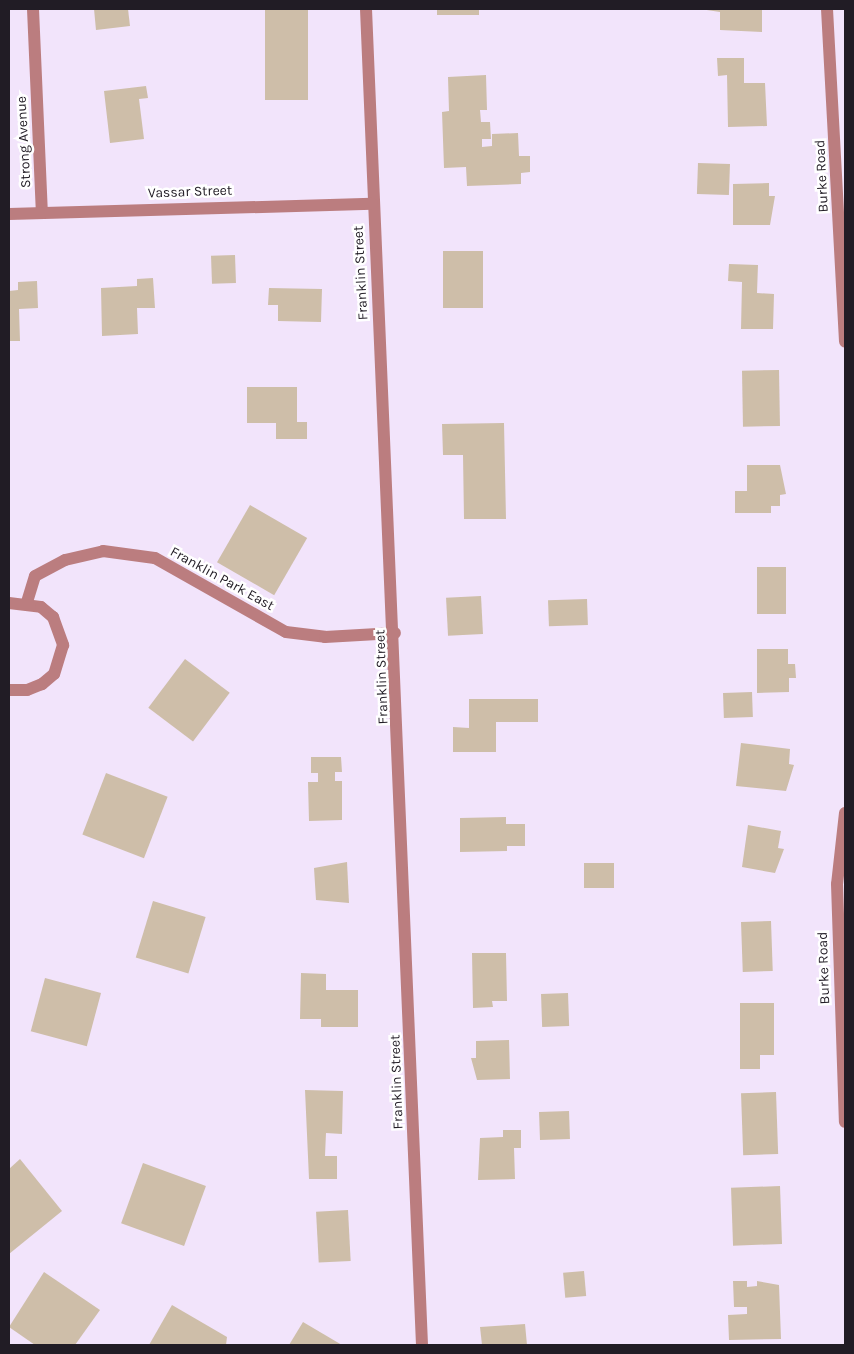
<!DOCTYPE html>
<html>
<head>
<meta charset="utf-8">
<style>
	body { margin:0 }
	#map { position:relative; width:854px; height:1354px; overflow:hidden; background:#f2e4fb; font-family:Karla,sans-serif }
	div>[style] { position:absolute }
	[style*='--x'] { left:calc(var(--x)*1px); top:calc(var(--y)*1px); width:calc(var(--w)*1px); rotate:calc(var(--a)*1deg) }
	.building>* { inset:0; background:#cebea9; transform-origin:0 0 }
	.minor>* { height:12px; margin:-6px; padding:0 6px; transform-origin:6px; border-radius:6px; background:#bb7d7f }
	span { translate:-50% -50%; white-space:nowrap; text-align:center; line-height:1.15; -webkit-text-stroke:5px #fff; paint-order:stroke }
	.street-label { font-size:14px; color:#211c25 }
	.frame { position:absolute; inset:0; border:10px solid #211c25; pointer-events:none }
</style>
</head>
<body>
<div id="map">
	<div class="building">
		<i style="clip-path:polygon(94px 9px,128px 9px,130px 26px,96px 30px)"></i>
		<i style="left:265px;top:9px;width:43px;height:91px"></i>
		<i style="left:437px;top:9px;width:42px;height:6px"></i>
		<i style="clip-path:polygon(700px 9px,762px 9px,762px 32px,720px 30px,720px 12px)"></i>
		<i style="clip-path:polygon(717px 58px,744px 58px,744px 83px,765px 83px,767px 126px,728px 127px,727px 75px,718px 76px)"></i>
		<i style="clip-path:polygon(486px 75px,487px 110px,480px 110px,481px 122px,490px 122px,491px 139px,482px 139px,482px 147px,492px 146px,492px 134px,518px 133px,519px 156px,530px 156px,530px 172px,521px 173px,521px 184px,467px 186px,466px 167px,444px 168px,442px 112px,449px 111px,448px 77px)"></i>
		<i style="clip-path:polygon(146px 86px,148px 98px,139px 99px,144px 139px,110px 143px,104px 91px)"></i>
		<i style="left:698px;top:163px;width:32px;height:31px;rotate:2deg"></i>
		<i style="clip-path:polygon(769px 183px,769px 196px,775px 196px,770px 225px,733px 225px,733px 184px)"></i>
		<i style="left:443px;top:251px;width:40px;height:57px"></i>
		<i style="left:235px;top:255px;width:28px;height:24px;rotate:88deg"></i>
		<i style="clip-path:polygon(729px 264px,758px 265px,757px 293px,774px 294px,773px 329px,741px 329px,742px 282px,728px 281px)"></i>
		<i style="clip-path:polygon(153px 278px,155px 308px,137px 308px,138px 334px,102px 336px,101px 288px,137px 286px,137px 279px)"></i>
		<i style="clip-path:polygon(37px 281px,38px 308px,19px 309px,20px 341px,9px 341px,9px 291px,18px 290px,18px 282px)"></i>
		<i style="clip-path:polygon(269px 288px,322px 289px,321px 322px,278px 321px,278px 305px,268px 305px)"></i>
		<i style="left:779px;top:370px;width:56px;height:37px;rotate:89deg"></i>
		<i style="clip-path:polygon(247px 387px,297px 387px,297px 422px,307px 422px,307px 439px,276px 439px,276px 423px,247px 423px)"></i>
		<i style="clip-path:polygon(504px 423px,506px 519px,464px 519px,463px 455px,443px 455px,442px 424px)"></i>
		<i style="clip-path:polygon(747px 465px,780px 465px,786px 494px,780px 495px,780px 506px,771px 506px,771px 513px,735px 513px,735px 491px,747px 491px)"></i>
		<i style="left:250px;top:505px;width:66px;height:66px;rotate:30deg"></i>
		<i style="left:786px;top:567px;width:47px;height:29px;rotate:90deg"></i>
		<i style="left:481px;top:596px;width:38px;height:35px;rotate:87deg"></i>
		<i style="left:587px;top:599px;width:26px;height:39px;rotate:88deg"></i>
		<i style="clip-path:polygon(757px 649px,788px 649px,788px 664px,795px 664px,796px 678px,789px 678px,789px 692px,757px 693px)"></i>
		<i style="left:185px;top:659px;width:56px;height:61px;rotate:37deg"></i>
		<i style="left:752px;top:692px;width:25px;height:29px;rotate:88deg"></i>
		<i style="clip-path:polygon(469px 699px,538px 699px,538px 722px,496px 722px,496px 752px,453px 752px,453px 727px,469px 728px)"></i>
		<i style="clip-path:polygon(741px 743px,790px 749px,789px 764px,794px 765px,786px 791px,736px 786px)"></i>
		<i style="clip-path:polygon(311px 757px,341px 757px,342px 772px,335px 772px,335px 781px,342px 781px,342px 820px,309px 821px,308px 782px,318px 782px,318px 773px,311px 773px)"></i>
		<i style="left:106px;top:773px;width:66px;height:66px;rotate:21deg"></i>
		<i style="clip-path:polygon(506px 817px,506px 824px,525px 824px,525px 846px,507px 846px,507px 851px,460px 852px,460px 818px)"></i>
		<i style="clip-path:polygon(748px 825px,781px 831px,778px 848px,784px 849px,775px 873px,742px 867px)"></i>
		<i style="clip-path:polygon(347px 862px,349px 903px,316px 900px,314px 868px)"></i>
		<i style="left:584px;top:863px;width:30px;height:25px"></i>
		<i style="left:153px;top:901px;width:55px;height:59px;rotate:17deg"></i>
		<i style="left:771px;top:921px;width:50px;height:30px;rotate:88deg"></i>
		<i style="clip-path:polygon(472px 953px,506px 953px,507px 1001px,492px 1001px,493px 1007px,473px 1008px)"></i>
		<i style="clip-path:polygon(301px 973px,326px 974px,326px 990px,358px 990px,358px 1027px,321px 1027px,321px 1019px,300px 1019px)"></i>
		<i style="left:45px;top:978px;width:58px;height:55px;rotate:15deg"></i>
		<i style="left:568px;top:993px;width:33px;height:27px;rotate:88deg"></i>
		<i style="clip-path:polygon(740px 1003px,774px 1003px,774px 1055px,760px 1055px,760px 1069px,740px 1069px)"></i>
		<i style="clip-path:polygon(509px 1040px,510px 1079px,477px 1080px,471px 1058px,476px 1058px,476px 1041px)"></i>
		<i style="clip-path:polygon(305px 1090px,343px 1091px,342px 1134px,326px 1133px,325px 1156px,337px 1156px,337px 1179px,309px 1179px)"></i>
		<i style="left:776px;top:1092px;width:62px;height:35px;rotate:88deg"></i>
		<i style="left:569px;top:1111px;width:28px;height:30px;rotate:88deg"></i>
		<i style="clip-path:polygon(503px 1130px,521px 1130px,521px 1148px,514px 1148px,515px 1179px,478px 1180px,480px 1138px,503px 1137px)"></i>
		<i style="clip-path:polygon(20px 1159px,62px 1211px,9px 1254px,9px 1169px)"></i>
		<i style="left:143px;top:1163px;width:67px;height:64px;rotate:20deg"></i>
		<i style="left:780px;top:1186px;width:58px;height:49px;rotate:88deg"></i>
		<i style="left:348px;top:1210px;width:51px;height:32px;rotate:87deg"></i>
		<i style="left:584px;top:1271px;width:25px;height:21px;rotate:85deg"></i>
		<i style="clip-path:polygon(44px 1272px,100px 1310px,75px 1345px,35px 1345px,9px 1327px)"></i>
		<i style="clip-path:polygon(733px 1281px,747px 1281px,747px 1287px,757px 1286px,757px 1281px,779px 1285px,781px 1339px,729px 1340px,728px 1315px,747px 1314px,747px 1307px,734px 1307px)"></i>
		<i style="clip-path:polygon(172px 1305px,227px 1337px,226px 1345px,149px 1345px)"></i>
		<i style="clip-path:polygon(303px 1322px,342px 1345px,289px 1345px)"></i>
		<i style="clip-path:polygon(525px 1324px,527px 1345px,482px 1345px,480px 1327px)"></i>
	</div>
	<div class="minor">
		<i style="--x:33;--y:9;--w:204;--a:87.5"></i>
		<i style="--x:366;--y:9;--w:1337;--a:87.6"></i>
		<i style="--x:827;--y:9;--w:333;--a:86.9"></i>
		<i style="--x:9;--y:214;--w:363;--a:-1.6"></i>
		<i style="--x:27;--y:602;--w:27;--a:-73"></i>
		<i style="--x:35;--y:576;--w:34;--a:-28"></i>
		<i style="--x:65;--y:560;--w:39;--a:-13"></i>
		<i style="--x:103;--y:551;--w:52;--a:7.7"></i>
		<i style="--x:155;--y:558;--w:150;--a:29.5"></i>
		<i style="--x:286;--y:632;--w:39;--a:7"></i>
		<i style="--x:325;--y:637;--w:70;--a:-3.3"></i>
		<i style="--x:9;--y:603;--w:32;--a:7"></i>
		<i style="--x:41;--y:607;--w:16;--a:40"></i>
		<i style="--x:53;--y:617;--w:30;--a:70"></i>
		<i style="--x:63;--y:645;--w:30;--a:107"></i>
		<i style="--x:54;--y:674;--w:16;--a:140"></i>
		<i style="--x:42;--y:684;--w:16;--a:158"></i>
		<i style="--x:27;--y:690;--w:18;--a:180"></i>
		<i style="--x:845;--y:813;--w:71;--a:96.4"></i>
		<i style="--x:837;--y:884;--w:238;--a:88.1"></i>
	</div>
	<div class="street-label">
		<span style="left:24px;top:142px;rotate:-93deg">Strong Avenue</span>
		<span style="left:822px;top:176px;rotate:-93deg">Burke Road</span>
		<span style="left:190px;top:192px;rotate:-2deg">Vassar Street</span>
		<span style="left:361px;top:273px;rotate:-93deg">Franklin Street</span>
		<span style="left:222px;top:579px;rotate:29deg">Franklin Park East</span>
		<span style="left:382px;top:677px;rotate:-92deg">Franklin Street</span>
		<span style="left:824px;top:968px;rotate:-92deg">Burke Road</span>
		<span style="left:397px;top:1082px;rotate:-92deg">Franklin Street</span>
	</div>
	<div class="frame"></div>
</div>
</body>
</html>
